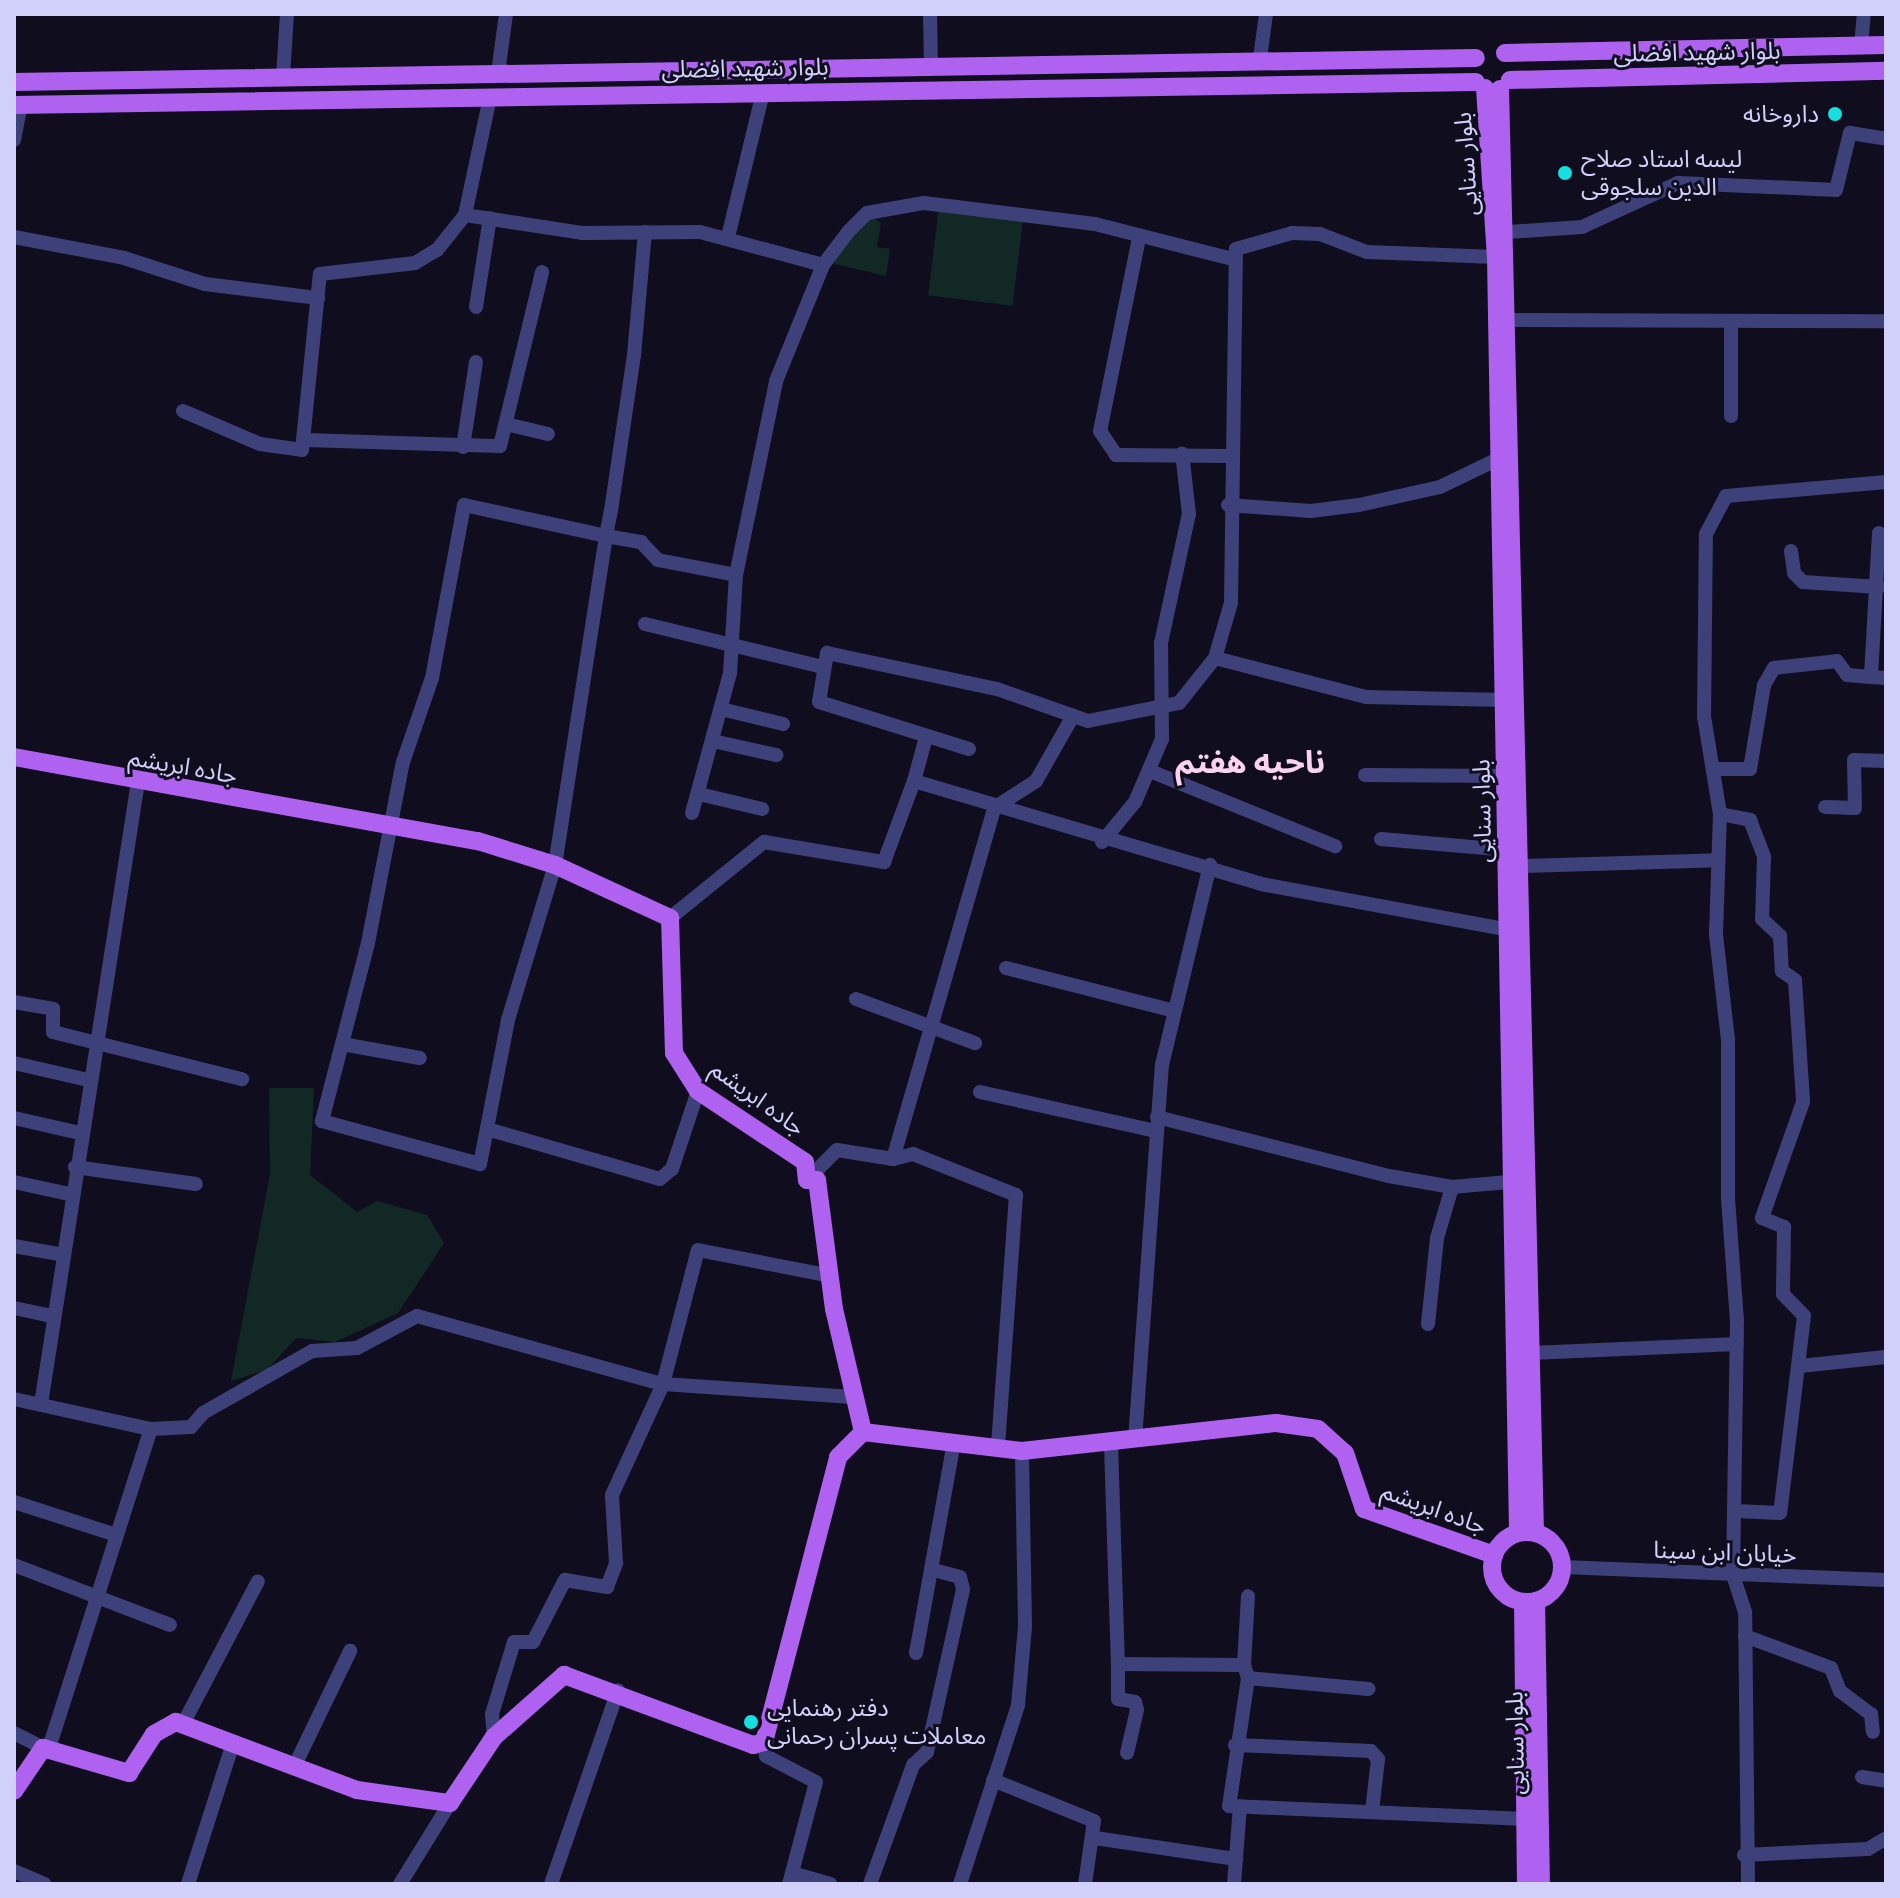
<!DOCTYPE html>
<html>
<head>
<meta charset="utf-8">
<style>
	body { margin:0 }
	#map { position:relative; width:1900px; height:1898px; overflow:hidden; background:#100e1e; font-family:Cabin,"Noto Sans Arabic",sans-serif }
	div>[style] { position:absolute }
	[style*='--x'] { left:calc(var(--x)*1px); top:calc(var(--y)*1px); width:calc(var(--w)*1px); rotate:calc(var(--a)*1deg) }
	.green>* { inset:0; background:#122825; transform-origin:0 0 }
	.minor>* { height:14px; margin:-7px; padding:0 7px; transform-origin:7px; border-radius:7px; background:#3e4179 }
	.major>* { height:18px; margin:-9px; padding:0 9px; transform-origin:9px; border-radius:9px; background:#ae62ef }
	.major>.ring { margin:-9px; padding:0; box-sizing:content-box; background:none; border:18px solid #ae62ef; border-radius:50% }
	.dots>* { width:22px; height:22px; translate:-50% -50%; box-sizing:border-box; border:4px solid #100e1e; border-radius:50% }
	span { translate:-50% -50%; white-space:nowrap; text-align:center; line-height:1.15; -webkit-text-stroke:6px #100e1e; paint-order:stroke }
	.street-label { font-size:24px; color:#d1d0fa }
	.poi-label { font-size:24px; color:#d1d0fa }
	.right { translate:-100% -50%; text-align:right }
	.left { translate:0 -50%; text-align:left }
	.district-label { font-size:32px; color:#fbd2ef; font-weight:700 }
	.frame { position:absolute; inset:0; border:16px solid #d1d0fa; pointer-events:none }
</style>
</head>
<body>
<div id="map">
	<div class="green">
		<i style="left:939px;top:207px;width:85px;height:89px;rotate:7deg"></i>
		<i style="clip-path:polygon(871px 216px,881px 223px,877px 247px,890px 249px,886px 276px,831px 263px)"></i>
		<i style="clip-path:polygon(269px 1088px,314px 1088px,310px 1175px,357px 1212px,377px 1201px,427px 1215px,444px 1243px,398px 1313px,335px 1342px,296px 1338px,267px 1370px,231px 1381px,270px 1174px)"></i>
	</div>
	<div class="minor">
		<i style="--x:930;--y:14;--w:50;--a:88.9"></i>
		<i style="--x:1861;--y:46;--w:32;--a:-85"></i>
		<i style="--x:1260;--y:58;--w:44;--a:-82.2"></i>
		<i style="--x:498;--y:73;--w:60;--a:-82.3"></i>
		<i style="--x:283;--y:77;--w:63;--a:-86.4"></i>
		<i style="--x:14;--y:140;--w:37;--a:-79"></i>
		<i style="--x:465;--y:215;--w:118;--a:8.7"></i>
		<i style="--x:582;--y:233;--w:118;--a:-0.5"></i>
		<i style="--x:700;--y:232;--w:127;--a:15"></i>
		<i style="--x:645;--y:232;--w:123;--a:95.1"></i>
		<i style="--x:634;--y:355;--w:157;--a:98.4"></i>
		<i style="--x:611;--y:510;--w:26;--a:101"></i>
		<i style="--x:606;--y:536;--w:333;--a:98.8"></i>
		<i style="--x:555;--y:865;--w:162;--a:106.9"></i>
		<i style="--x:508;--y:1020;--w:147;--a:101"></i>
		<i style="--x:480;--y:1164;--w:164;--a:-164.8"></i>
		<i style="--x:322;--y:1121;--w:184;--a:-75.5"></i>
		<i style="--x:368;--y:943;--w:184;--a:-79.1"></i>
		<i style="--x:403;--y:762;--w:89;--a:-71"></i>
		<i style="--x:432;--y:678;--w:176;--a:-79.5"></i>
		<i style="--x:464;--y:505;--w:145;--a:12.3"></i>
		<i style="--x:606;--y:536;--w:36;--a:10"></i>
		<i style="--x:641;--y:542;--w:25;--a:47"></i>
		<i style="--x:658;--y:560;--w:79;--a:10.9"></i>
		<i style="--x:1509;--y:232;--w:73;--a:-3.9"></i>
		<i style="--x:1582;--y:227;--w:106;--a:-24.6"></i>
		<i style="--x:1678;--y:183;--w:158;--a:2.5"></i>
		<i style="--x:1836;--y:190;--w:59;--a:-76.2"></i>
		<i style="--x:1850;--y:133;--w:36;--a:9"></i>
		<i style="--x:14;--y:237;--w:112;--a:10.8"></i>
		<i style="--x:124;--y:258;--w:85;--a:17.8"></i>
		<i style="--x:205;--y:284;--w:114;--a:7.1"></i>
		<i style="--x:728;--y:237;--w:149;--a:-76.4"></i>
		<i style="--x:1139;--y:238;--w:197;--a:101.4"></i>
		<i style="--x:1100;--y:431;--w:29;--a:56"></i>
		<i style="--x:1116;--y:455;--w:113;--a:0.5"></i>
		<i style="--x:476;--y:307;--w:90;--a:-81.1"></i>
		<i style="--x:1510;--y:320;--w:376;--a:0.2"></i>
		<i style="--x:183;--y:411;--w:84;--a:23.2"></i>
		<i style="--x:260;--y:444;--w:42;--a:8.1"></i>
		<i style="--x:302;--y:450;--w:177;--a:-84.2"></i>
		<i style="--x:320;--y:274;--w:96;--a:-6.6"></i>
		<i style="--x:415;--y:263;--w:26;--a:-31"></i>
		<i style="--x:437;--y:250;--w:45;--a:-51.3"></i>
		<i style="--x:465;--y:215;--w:121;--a:-78"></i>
		<i style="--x:1731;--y:416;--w:91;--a:-90"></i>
		<i style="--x:506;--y:424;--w:43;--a:13.4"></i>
		<i style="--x:305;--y:440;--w:195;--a:1.8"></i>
		<i style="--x:500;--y:446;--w:179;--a:-76.4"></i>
		<i style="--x:463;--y:447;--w:86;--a:-81.3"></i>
		<i style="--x:1228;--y:505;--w:83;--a:4.1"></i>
		<i style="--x:1311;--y:511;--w:48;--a:-7.1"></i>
		<i style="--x:1359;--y:505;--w:83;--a:-12.5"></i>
		<i style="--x:1440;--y:487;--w:67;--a:-25.8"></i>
		<i style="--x:1879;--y:533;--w:144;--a:93.2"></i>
		<i style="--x:1871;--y:677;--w:15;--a:4"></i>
		<i style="--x:1791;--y:551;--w:22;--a:82"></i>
		<i style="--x:1794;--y:573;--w:13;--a:45"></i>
		<i style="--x:1803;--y:582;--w:76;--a:3.8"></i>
		<i style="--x:645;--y:624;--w:183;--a:13.6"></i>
		<i style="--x:1215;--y:658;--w:156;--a:14.5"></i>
		<i style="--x:1366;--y:697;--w:138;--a:1.2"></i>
		<i style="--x:721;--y:709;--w:64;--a:13.6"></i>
		<i style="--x:713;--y:741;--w:65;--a:12.5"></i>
		<i style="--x:969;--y:749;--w:157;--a:-162.6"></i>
		<i style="--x:819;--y:702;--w:50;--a:-80.7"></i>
		<i style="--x:827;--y:653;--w:174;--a:12"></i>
		<i style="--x:997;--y:689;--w:96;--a:19.4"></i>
		<i style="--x:1088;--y:721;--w:93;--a:-11.2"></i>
		<i style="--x:1179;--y:703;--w:58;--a:-51.3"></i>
		<i style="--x:1215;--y:658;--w:57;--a:-73.8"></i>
		<i style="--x:1231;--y:603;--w:354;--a:-89.2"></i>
		<i style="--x:1236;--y:249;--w:58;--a:-15.9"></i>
		<i style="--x:1292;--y:233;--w:28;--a:2"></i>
		<i style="--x:1320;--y:234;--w:50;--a:21"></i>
		<i style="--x:1367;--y:252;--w:129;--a:2.2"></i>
		<i style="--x:1715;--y:769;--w:35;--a:0"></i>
		<i style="--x:1750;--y:769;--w:85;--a:-80.5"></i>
		<i style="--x:1764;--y:685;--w:20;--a:-60"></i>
		<i style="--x:1774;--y:668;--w:63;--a:-6.3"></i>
		<i style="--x:1837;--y:661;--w:17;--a:54"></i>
		<i style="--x:1847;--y:675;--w:24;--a:5"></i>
		<i style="--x:1150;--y:771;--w:200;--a:22.1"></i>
		<i style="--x:1365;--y:775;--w:140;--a:0.4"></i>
		<i style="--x:914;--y:781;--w:46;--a:-74.7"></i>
		<i style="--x:699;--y:794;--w:65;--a:13.4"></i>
		<i style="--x:1825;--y:807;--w:30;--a:2"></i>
		<i style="--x:1855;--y:808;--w:48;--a:-91.2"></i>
		<i style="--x:1854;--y:760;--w:32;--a:2"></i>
		<i style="--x:692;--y:813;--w:145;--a:-74.8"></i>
		<i style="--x:730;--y:673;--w:98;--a:-86.5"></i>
		<i style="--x:736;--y:575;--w:198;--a:-78.3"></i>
		<i style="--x:776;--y:381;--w:125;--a:-67.9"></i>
		<i style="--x:823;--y:265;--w:43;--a:-52.6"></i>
		<i style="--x:849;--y:231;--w:25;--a:-45"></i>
		<i style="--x:867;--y:213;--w:58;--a:-10"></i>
		<i style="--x:924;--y:203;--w:172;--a:7"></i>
		<i style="--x:1095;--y:224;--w:141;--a:14.3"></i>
		<i style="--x:1720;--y:814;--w:31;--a:11"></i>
		<i style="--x:1750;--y:820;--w:40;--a:69"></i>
		<i style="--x:1764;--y:857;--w:62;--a:91.8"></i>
		<i style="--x:1762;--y:919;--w:25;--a:43"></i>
		<i style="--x:1780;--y:936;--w:35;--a:87"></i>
		<i style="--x:1782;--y:971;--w:16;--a:35"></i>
		<i style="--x:1795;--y:980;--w:122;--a:86.2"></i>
		<i style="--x:1803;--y:1102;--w:123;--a:109.5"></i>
		<i style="--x:1762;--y:1218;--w:24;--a:22"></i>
		<i style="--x:1784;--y:1227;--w:67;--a:90.9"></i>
		<i style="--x:1783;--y:1294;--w:30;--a:46"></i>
		<i style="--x:1804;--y:1316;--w:198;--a:96.9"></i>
		<i style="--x:1780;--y:1513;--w:44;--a:-177.4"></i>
		<i style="--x:1381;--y:839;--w:125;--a:5"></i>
		<i style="--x:1102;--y:842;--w:52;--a:-50.5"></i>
		<i style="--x:1135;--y:802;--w:69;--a:-66.8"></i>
		<i style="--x:1162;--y:739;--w:96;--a:-90.6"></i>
		<i style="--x:1161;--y:643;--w:132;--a:-77.8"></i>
		<i style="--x:1189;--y:514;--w:61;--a:-96.5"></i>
		<i style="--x:1521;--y:866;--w:197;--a:-1.7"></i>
		<i style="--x:670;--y:918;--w:121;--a:-39"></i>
		<i style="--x:764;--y:842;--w:122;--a:9.5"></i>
		<i style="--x:884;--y:862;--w:86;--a:-69.7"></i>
		<i style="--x:914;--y:781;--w:362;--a:16.5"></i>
		<i style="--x:1261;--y:884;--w:251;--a:10.5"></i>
		<i style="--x:1006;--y:968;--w:170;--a:14.3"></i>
		<i style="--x:856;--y:999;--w:127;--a:20.3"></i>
		<i style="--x:14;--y:1002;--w:40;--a:10"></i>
		<i style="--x:53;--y:1009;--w:23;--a:90"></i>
		<i style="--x:53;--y:1032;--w:195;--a:14"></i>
		<i style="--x:342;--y:1044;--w:79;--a:10.2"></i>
		<i style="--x:14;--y:1063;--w:76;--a:12.9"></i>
		<i style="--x:980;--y:1092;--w:180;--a:12.5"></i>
		<i style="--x:1157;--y:1117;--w:239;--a:14.3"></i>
		<i style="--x:1389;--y:1176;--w:64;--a:9.9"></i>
		<i style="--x:1452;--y:1187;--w:68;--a:-5"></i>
		<i style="--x:14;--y:1118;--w:68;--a:12.8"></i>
		<i style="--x:487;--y:1129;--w:180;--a:16.1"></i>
		<i style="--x:660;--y:1179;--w:16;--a:-40"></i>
		<i style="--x:672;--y:1169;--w:82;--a:-71.6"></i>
		<i style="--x:893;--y:1159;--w:365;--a:-73.9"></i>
		<i style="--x:994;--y:808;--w:50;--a:-32.7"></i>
		<i style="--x:1036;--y:781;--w:75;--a:-60.4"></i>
		<i style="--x:75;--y:1167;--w:122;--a:8"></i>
		<i style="--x:807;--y:1180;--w:42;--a:-45"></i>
		<i style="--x:837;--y:1150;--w:57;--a:9.1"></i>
		<i style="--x:893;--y:1159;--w:21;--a:-14"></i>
		<i style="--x:913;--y:1154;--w:111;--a:21.7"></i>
		<i style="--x:1016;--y:1195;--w:255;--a:94.1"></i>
		<i style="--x:14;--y:1182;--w:56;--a:12.3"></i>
		<i style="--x:14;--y:1246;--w:46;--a:10.1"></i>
		<i style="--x:14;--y:1308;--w:38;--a:12"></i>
		<i style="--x:1428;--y:1324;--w:86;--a:-84"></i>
		<i style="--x:1437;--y:1238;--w:53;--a:-73.6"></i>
		<i style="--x:1531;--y:1353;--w:206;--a:-2.5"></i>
		<i style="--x:1800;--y:1366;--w:86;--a:-6"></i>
		<i style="--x:14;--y:1399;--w:140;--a:12.4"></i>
		<i style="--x:41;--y:1404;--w:630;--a:-81.14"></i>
		<i style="--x:1135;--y:1440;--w:376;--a:-85.9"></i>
		<i style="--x:1162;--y:1065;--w:206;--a:-76.5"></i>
		<i style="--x:1111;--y:1444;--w:220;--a:88.2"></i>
		<i style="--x:1118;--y:1664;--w:126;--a:0.5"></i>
		<i style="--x:1244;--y:1665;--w:14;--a:73"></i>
		<i style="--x:1248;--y:1678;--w:129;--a:98.4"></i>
		<i style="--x:1229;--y:1806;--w:297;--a:2.5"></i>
		<i style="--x:14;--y:1502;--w:107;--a:17.9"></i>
		<i style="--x:14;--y:1565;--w:167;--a:21"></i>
		<i style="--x:1563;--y:1567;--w:323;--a:2.3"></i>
		<i style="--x:1745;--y:1636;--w:92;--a:20.4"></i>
		<i style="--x:1831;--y:1668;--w:25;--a:69"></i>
		<i style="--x:1840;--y:1691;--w:39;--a:37"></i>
		<i style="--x:1871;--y:1714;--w:18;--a:84"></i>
		<i style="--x:916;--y:1653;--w:214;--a:-79.8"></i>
		<i style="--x:1118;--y:1664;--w:35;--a:90"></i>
		<i style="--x:1118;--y:1699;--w:17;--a:10"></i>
		<i style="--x:1135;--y:1702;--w:8;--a:76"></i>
		<i style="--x:1137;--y:1710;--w:44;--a:103.1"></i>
		<i style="--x:1244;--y:1665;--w:69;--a:-86.7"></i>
		<i style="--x:1248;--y:1678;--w:121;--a:5.2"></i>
		<i style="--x:183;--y:1724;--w:161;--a:-62.3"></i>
		<i style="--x:14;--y:1733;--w:33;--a:27"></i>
		<i style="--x:494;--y:1737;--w:23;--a:-95"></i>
		<i style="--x:492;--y:1714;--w:75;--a:-73"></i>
		<i style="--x:514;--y:1642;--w:19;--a:0"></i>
		<i style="--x:533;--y:1642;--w:70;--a:-62.7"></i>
		<i style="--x:565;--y:1580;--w:43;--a:9.5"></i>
		<i style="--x:607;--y:1587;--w:26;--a:-69"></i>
		<i style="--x:616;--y:1563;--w:68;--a:-93.4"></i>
		<i style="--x:612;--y:1495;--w:122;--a:-65.3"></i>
		<i style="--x:663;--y:1384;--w:138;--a:-75.4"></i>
		<i style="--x:698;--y:1250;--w:135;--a:11.1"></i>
		<i style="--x:764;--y:1742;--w:14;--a:82"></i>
		<i style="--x:766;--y:1756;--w:56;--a:27.5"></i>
		<i style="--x:816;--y:1782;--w:106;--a:104.8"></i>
		<i style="--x:1235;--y:1745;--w:136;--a:2.5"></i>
		<i style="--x:1371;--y:1751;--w:11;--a:49"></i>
		<i style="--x:1378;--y:1759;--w:53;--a:96.5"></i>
		<i style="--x:49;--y:1748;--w:335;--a:-72.3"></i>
		<i style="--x:151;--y:1429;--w:40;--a:-2.9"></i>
		<i style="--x:191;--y:1427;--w:18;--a:-49"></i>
		<i style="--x:203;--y:1413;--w:125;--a:-29.6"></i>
		<i style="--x:312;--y:1351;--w:45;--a:-3.8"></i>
		<i style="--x:357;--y:1348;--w:68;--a:-28.1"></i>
		<i style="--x:417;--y:1316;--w:255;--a:15.5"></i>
		<i style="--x:663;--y:1384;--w:190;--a:3.9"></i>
		<i style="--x:295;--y:1765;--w:127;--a:-64.2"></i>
		<i style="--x:1862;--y:1777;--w:24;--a:9"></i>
		<i style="--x:993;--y:1780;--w:109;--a:22.1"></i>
		<i style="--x:1094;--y:1821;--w:64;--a:98.1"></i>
		<i style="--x:1095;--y:1838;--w:143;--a:8.5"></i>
		<i style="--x:1744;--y:1855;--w:124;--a:-2.8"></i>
		<i style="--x:1868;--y:1849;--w:21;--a:-31"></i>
		<i style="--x:14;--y:1871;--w:33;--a:23"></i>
		<i style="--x:792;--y:1873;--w:40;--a:16"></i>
		<i style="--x:188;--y:1884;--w:148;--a:-72.3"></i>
		<i style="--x:400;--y:1884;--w:95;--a:-58.3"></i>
		<i style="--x:551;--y:1884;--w:205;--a:-70.9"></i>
		<i style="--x:870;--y:1884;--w:127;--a:-70.1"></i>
		<i style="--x:913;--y:1765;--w:19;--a:-43"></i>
		<i style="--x:927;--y:1752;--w:167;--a:-77.5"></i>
		<i style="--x:963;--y:1589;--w:12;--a:-104"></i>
		<i style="--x:960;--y:1577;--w:30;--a:-165"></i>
		<i style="--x:960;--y:1884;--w:188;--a:-72"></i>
		<i style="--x:1018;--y:1705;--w:79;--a:-84.9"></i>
		<i style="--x:1025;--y:1626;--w:175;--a:-91"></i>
		<i style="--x:1234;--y:1884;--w:78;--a:-85.6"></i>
		<i style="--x:1748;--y:1884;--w:272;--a:-90.6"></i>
		<i style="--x:1745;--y:1612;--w:38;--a:-108"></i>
		<i style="--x:1733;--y:1576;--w:255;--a:-89.1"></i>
		<i style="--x:1737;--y:1321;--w:122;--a:-94.2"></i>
		<i style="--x:1728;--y:1199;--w:159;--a:-90"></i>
		<i style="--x:1728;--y:1040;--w:107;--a:-96.5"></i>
		<i style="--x:1716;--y:934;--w:120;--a:-88.1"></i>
		<i style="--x:1720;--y:814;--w:99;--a:-99.3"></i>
		<i style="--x:1704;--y:716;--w:182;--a:-89.4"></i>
		<i style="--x:1706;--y:534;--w:43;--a:-62.2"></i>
		<i style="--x:1726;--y:496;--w:161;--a:-5"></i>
	</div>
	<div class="major">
		<i style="--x:1505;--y:53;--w:381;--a:-1.2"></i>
		<i style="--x:1510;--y:80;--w:376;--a:-1.4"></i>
		<i style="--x:14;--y:82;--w:1462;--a:-0.94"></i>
		<i style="--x:1485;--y:88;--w:169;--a:86.3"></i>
		<i style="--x:1496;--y:257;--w:1275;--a:89.01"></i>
		<i style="--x:1500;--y:89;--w:1443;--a:88.61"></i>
		<i style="--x:14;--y:105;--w:1462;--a:-0.9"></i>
		<i style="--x:14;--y:757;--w:472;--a:10.3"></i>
		<i style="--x:478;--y:841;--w:81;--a:17.3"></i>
		<i style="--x:555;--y:865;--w:127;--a:24.7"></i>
		<i style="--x:670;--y:918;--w:135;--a:88.3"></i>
		<i style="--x:674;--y:1053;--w:45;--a:57.7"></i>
		<i style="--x:698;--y:1091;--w:128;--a:33.6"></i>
		<i style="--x:805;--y:1162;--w:18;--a:84"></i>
		<i style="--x:807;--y:1180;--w:10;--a:0"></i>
		<i style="--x:817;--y:1180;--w:130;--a:82.5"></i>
		<i style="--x:834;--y:1309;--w:126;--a:76.7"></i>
		<i style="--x:863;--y:1432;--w:160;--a:6.8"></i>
		<i style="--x:1022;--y:1451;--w:256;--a:-6.3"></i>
		<i style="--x:1276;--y:1423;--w:42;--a:8.1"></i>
		<i style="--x:1318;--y:1429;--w:36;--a:42"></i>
		<i style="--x:1345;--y:1453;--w:59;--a:71.3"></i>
		<i style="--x:1364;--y:1509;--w:138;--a:19.5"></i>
		<i class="ring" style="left:1492px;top:1532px;width:52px;height:52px"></i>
		<i style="--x:1536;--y:1601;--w:283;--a:89"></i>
		<i style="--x:1523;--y:1602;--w:282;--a:89.4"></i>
		<i style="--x:14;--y:1791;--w:52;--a:-56"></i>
		<i style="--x:43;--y:1748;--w:90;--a:16.2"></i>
		<i style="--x:129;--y:1773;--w:46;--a:-57.3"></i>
		<i style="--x:154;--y:1734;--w:25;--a:-29"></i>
		<i style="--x:176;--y:1722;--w:193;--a:20.6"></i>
		<i style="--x:357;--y:1790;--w:94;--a:8"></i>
		<i style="--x:450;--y:1803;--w:79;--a:-56.3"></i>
		<i style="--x:494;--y:1737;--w:94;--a:-41.5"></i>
		<i style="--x:564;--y:1675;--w:202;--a:20.3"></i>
		<i style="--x:753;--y:1745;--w:11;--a:-15"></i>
		<i style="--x:764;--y:1742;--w:294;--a:-75.4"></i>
		<i style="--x:838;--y:1457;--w:35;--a:-45"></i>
	</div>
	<div class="dots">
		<i style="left:1835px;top:114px;background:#16dfe0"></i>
		<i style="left:1565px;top:173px;background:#16dfe0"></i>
		<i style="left:751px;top:1722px;background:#16dfe0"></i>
	</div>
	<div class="street-label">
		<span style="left:1697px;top:52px;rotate:-1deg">بلوار شهید افضلی</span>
		<span style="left:745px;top:68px;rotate:-1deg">بلوار شهید افضلی</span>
		<span style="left:1466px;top:164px;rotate:-94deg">بلوار سنایی</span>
		<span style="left:183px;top:766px;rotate:10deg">جاده ابریشم</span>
		<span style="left:1482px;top:811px;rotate:-91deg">بلوار سنایی</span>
		<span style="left:758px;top:1098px;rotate:36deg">جاده ابریشم</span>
		<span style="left:1434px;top:1508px;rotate:20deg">جاده ابریشم</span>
		<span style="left:1725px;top:1552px;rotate:2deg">خیابان ابن سینا</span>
		<span style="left:1515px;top:1743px;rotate:-91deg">بلوار سنایی</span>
	</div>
	<div class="poi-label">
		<span class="right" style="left:1819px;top:114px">داروخانه</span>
		<span class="left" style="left:1581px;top:173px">لیسه استاد صلاح<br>الدین سلجوقی</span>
		<span class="left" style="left:767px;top:1722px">دفتر رهنمایی<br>معاملات پسران رحمانی</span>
	</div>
	<div class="district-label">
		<span style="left:1250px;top:762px">ناحیه هفتم</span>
	</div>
	<div class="frame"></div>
</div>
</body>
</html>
